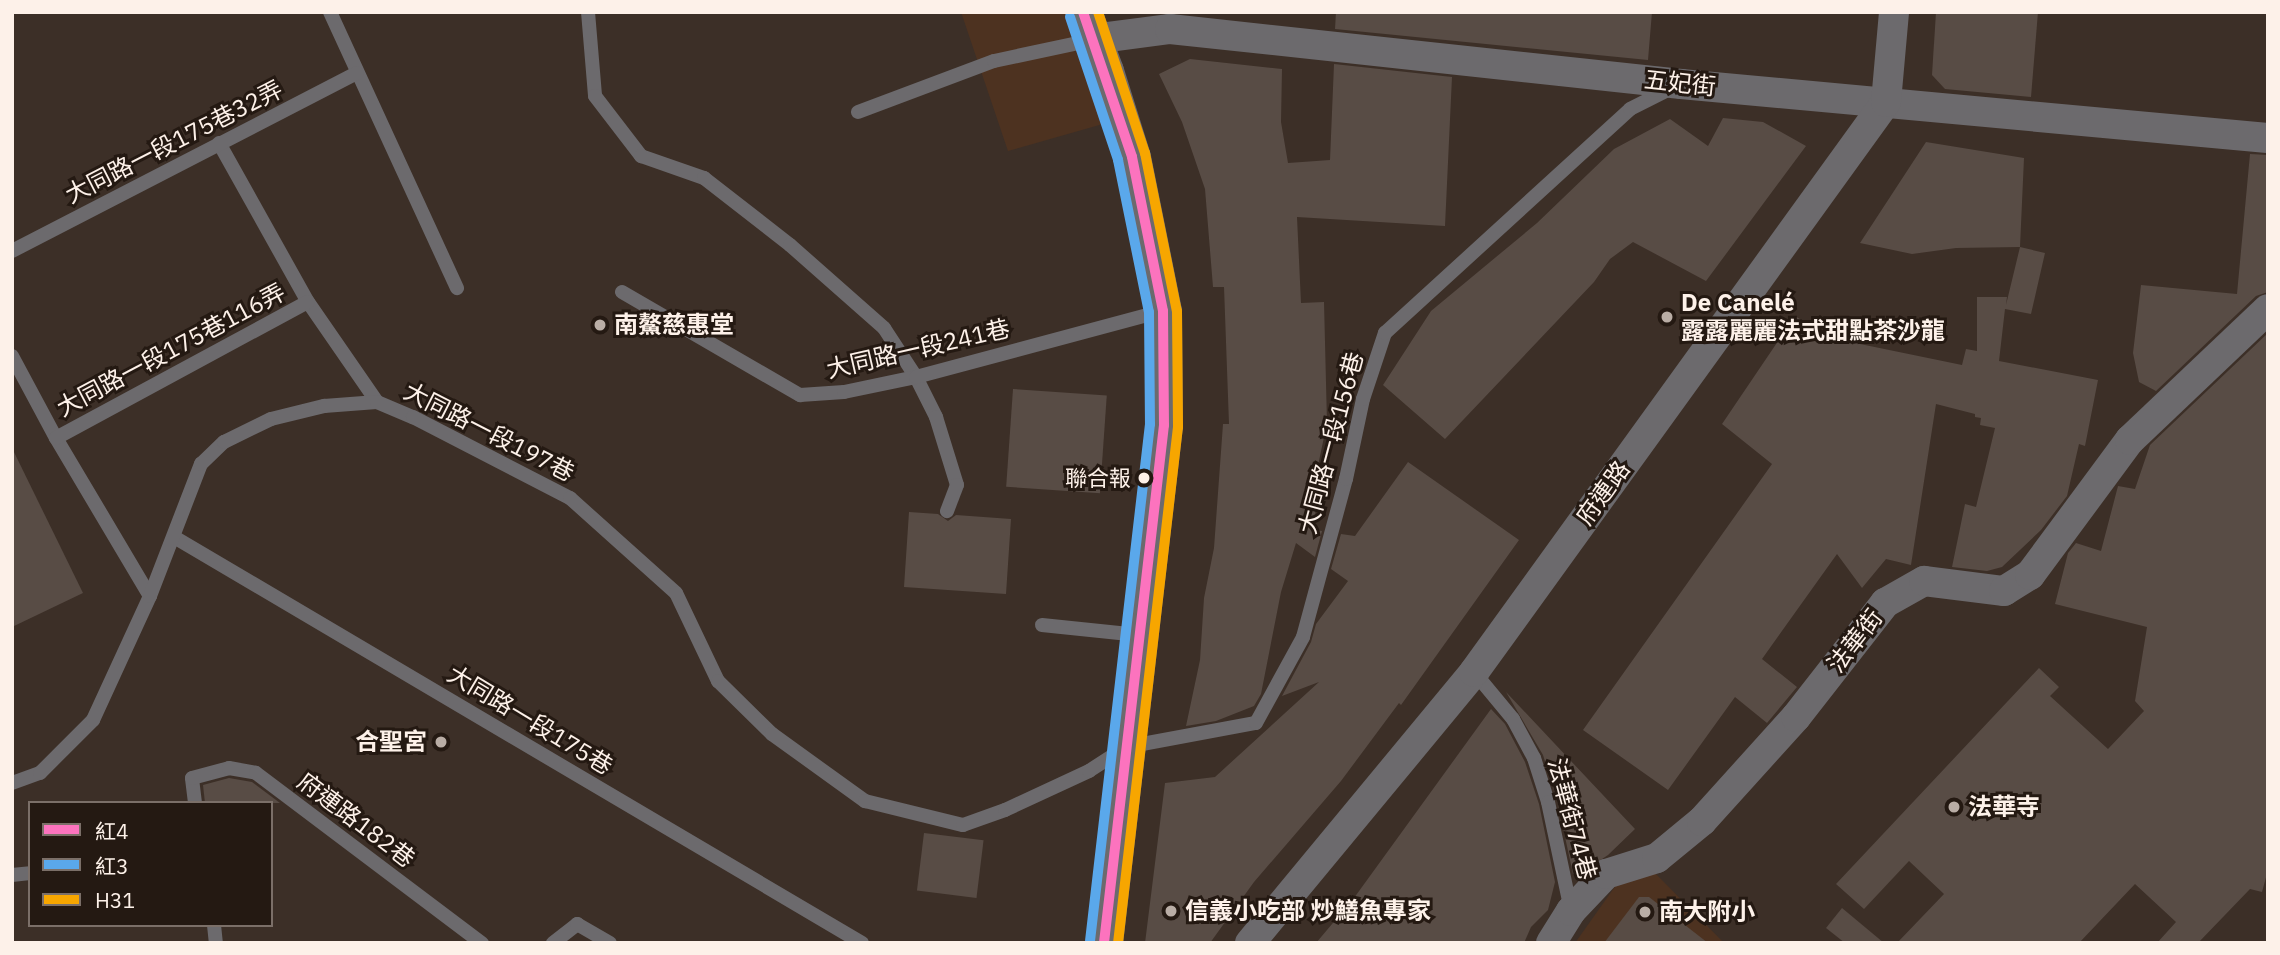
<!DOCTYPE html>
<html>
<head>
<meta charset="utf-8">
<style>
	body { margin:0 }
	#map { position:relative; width:2280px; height:955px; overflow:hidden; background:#3c2f27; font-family:"IBM Plex Sans","Noto Sans TC",sans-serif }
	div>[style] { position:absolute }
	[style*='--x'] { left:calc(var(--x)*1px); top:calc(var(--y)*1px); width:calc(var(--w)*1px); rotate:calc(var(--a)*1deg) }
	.built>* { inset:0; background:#4d3220 }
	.building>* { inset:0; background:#584c45; transform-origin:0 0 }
	.service>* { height:14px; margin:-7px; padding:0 7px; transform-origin:7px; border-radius:7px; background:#6c6a6d }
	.minor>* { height:30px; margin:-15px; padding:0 15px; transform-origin:15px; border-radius:15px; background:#6c6a6d }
	.tertiary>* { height:37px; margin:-18.5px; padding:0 18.5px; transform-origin:18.5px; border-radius:18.5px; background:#6c6a6d }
	.bus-1>* { height:10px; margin:-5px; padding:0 5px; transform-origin:5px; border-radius:5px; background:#fc73be }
	.bus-2>* { height:10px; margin:-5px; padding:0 5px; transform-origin:5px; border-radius:5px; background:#5aa8eb }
	.bus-3>* { height:10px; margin:-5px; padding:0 5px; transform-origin:5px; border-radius:5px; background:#f7a600 }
	.dots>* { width:19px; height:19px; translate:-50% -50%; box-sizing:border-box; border:4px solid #241912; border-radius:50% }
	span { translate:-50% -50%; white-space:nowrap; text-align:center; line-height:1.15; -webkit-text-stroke:6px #241912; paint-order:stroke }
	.bus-label { font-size:22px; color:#fdf1e9 }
	.right { translate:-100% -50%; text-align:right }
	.street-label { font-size:24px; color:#fdf1e9 }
	.poi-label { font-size:24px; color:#fdf1e9; font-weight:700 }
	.left { translate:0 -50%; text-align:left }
	.frame { position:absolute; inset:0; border:14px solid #fdf1e9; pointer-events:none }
	.legend { position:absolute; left:28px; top:801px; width:245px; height:126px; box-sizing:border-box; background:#241912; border:2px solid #7b6f68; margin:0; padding:9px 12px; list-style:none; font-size:21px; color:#fdf1e9 }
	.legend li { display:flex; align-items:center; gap:14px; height:35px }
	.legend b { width:35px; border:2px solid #7b6f68 }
</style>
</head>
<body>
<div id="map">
	<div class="built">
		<i style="clip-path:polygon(961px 12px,1077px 12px,1117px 120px,1008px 151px)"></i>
		<i style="clip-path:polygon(1655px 873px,1724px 943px,1575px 943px,1619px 881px)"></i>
	</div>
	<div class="building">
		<i style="clip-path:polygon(1336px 12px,1652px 12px,1648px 60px,1335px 29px)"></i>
		<i style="clip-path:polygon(1936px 12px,2038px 12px,2031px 97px,1945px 89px,1932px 75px)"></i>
		<i style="clip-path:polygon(1190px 59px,1282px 69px,1281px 122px,1288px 163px,1330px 160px,1334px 64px,1452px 77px,1445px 226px,1297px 217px,1301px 303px,1324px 302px,1327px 423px,1316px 475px,1315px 530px,1322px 531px,1315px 557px,1296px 543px,1281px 592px,1261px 694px,1254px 706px,1216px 721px,1186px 726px,1200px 660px,1204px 598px,1214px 548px,1223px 424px,1229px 424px,1224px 287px,1213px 287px,1205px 189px,1182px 122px,1159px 74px)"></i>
		<i style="clip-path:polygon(1723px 118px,1763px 122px,1806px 146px,1706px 281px,1633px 242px,1610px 259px,1594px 282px,1445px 439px,1383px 385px,1431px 311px,1537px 223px,1614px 149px,1670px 119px,1708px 146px)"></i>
		<i style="clip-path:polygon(1926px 142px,2024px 158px,2020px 247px,1956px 248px,1912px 254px,1860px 243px)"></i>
		<i style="clip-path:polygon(2250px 154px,2268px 155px,2268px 292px,2256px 296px,2156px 391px,2139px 382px,2133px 353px,2141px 285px,2237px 294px)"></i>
		<i style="clip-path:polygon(2020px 247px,2045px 253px,2031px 314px,2005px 309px,1999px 361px,2098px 380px,2085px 446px,2079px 444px,2067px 496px,2041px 530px,2002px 567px,1987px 571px,1952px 567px,1965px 504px,1976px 507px,1995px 428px,1980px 425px,1981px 418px,1975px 417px,1975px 414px,1936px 404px,1911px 565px,1886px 559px,1862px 588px,1837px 554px,1762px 659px,1797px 687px,1767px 723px,1735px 697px,1668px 790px,1583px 730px,1772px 464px,1722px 424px,1795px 316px,1831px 338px,1962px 365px,1966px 349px,1977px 351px,1977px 297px,2007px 297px,2006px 305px)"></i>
		<i style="clip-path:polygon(2268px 333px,2268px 870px,2262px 892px,2250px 889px,2198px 943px,2157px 943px,2176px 922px,2135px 884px,2079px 943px,1897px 943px,1944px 894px,1909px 861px,1864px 909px,1836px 884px,2039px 668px,2059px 687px,2050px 696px,2108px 749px,2144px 711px,2135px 701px,2147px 627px,2055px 604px,2068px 553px,2076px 543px,2101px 551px,2118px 486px,2135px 489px,2150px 445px)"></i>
		<i style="left:1013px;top:389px;width:94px;height:98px;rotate:4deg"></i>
		<i style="clip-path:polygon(12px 448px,83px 593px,12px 627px)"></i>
		<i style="clip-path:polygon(1408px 462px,1519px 540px,1401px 705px,1399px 703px,1341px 781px,1254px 882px,1210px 943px,1145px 943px,1165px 783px,1215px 777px,1319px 682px,1282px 696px,1311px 642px,1316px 624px,1348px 581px,1331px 569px,1341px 534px,1355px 536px)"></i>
		<i style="clip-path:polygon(909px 512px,938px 514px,948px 521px,956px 515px,1011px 519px,1006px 594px,904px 587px)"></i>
		<i style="clip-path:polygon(1506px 692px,1635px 829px,1608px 855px,1587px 869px,1573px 874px,1557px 800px,1543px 755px)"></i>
		<i style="clip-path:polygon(1491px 709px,1505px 724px,1525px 762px,1539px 804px,1555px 882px,1548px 910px,1531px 927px,1524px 943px,1316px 943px,1354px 898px)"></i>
		<i style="clip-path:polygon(229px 778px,252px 782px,280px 803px,205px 803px,203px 785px)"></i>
		<i style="left:924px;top:833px;width:60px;height:58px;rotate:7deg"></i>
		<i style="clip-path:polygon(1639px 897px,1649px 897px,1708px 943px,1604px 943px)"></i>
		<i style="clip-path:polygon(1842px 908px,1884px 943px,1845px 943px,1826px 928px)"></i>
	</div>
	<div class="service">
		<i style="--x:330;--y:12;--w:304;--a:65.3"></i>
		<i style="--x:588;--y:12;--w:84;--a:85.2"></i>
		<i style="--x:595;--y:96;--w:76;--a:52.5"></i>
		<i style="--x:641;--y:156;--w:67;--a:19.2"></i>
		<i style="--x:704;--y:178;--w:109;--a:37.9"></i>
		<i style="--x:790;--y:245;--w:125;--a:41.4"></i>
		<i style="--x:884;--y:328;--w:59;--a:56.9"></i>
		<i style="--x:916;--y:377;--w:45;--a:63.4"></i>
		<i style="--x:936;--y:417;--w:71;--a:72.8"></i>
		<i style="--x:957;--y:485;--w:28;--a:111"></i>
		<i style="--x:858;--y:112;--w:145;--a:-20.6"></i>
		<i style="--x:994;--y:61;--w:100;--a:-12.1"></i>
		<i style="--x:219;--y:143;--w:182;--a:60.8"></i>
		<i style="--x:308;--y:302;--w:121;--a:55.4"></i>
		<i style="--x:12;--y:251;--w:388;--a:-27.3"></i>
		<i style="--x:622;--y:292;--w:206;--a:30.1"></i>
		<i style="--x:800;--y:395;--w:44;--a:-3.9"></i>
		<i style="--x:844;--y:392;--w:74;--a:-11.8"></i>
		<i style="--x:916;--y:377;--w:255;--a:-15"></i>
		<i style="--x:12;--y:356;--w:93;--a:61.8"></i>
		<i style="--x:56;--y:438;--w:184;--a:59.3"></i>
		<i style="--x:56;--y:438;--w:286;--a:-28.4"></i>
		<i style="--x:174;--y:537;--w:799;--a:30.55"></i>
		<i style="--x:1042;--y:625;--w:97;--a:5.9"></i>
		<i style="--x:1474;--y:672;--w:61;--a:50.3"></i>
		<i style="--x:1513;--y:719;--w:44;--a:61.7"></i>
		<i style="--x:1534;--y:758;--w:46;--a:72.3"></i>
		<i style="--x:1548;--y:802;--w:110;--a:78"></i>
		<i style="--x:12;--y:783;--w:30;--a:-20"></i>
		<i style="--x:40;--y:773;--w:75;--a:-45"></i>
		<i style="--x:93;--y:720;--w:136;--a:-65.3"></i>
		<i style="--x:150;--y:596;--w:142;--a:-68.9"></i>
		<i style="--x:201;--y:464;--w:32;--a:-44"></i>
		<i style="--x:224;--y:442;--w:52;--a:-26.1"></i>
		<i style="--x:271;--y:419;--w:55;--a:-13.8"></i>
		<i style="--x:324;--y:406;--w:53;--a:-4.3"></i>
		<i style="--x:377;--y:402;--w:39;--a:23"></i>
		<i style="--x:413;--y:417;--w:177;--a:27.3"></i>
		<i style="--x:570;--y:498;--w:142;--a:41.9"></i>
		<i style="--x:676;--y:593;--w:98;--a:64.5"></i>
		<i style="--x:718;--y:681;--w:76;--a:44.5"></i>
		<i style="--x:772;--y:734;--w:115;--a:35.8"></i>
		<i style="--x:865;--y:801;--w:101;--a:13.8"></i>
		<i style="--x:963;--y:825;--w:45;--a:-19.7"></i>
		<i style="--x:1005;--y:810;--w:93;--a:-24.9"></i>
		<i style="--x:1089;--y:771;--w:44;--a:-33"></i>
		<i style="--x:1126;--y:747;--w:132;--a:-10.5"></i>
		<i style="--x:1256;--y:723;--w:98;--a:-61.3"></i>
		<i style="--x:1303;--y:637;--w:164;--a:-74.8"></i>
		<i style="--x:1346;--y:479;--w:82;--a:-78"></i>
		<i style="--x:1363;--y:399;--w:70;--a:-71.6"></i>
		<i style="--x:1385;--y:333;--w:332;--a:-42.4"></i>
		<i style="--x:1630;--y:109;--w:45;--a:-26.6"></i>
		<i style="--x:195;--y:803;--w:25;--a:-97"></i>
		<i style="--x:192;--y:778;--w:38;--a:-15"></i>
		<i style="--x:229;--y:768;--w:27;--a:10"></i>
		<i style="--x:256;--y:773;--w:283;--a:37"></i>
		<i style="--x:12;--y:875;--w:18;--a:-6"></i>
		<i style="--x:214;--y:925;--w:18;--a:84"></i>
		<i style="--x:553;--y:943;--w:31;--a:-38"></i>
		<i style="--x:577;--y:924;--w:38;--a:30"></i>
	</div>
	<div class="minor">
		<i style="--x:1093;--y:39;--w:78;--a:-7.4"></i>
		<i style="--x:1170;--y:29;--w:514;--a:6.14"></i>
		<i style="--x:1681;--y:84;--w:589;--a:5.26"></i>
		<i style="--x:1250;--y:943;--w:352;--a:-50.4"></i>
		<i style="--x:1474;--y:672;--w:703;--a:-54.14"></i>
		<i style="--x:1886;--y:102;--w:90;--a:-84.9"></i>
		<i style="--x:1551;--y:943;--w:38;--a:-58"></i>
		<i style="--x:1571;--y:911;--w:51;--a:-46.6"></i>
		<i style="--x:1606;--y:874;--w:53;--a:-17.4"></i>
		<i style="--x:1657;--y:858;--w:58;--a:-39.4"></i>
		<i style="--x:1702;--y:821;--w:140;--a:-47.9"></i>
		<i style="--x:1796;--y:717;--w:145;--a:-52"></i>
		<i style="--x:1885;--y:603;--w:45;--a:-29.4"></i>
		<i style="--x:1924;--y:581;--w:81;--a:7.1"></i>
		<i style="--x:2004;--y:591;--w:31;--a:-32"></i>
		<i style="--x:2030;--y:575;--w:168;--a:-53.5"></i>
		<i style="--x:2130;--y:440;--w:190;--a:-43.5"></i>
	</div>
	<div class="tertiary">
		<i style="--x:1083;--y:12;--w:63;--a:69.6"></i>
		<i style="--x:1105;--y:71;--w:90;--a:72.6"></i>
		<i style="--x:1132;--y:157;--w:157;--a:78.6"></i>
		<i style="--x:1163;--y:311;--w:114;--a:89.5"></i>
		<i style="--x:1164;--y:425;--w:521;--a:96.61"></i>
	</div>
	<div class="bus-1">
		<i style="--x:1083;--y:12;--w:153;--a:71.3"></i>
		<i style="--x:1132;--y:157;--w:157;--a:78.6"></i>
		<i style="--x:1163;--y:311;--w:114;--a:89.5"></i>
		<i style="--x:1164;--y:425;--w:521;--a:96.61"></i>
	</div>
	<div class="bus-2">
		<i style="--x:1070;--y:17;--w:151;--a:71.4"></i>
		<i style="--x:1118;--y:160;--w:155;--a:78.5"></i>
		<i style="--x:1149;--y:312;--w:112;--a:89.5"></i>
		<i style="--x:1150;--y:424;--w:520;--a:96.62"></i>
	</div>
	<div class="bus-3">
		<i style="--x:1098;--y:12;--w:149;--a:71.6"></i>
		<i style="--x:1145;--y:153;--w:161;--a:78.6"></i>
		<i style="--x:1177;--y:311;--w:116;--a:89.5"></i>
		<i style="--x:1178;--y:427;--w:519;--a:96.63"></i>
	</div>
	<div class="dots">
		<i style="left:1667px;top:317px;background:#b9ada5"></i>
		<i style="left:600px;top:325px;background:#b9ada5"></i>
		<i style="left:1144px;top:478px;background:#fdf1e9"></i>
		<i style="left:441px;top:742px;background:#b9ada5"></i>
		<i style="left:1954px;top:807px;background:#b9ada5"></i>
		<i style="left:1171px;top:911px;background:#b9ada5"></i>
		<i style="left:1645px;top:912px;background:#b9ada5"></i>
	</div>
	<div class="bus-label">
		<span class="right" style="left:1131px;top:478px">聯合報</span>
	</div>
	<div class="street-label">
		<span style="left:1680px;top:83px;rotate:6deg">五妃街</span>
		<span style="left:174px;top:142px;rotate:-27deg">大同路一段175巷32弄</span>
		<span style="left:918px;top:349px;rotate:-13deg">大同路一段241巷</span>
		<span style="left:171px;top:350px;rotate:-28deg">大同路一段175巷116弄</span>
		<span style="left:489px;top:432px;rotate:27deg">大同路一段197巷</span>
		<span style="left:1331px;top:443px;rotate:-75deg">大同路一段156巷</span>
		<span style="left:1603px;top:493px;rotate:-54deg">府連路</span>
		<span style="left:1855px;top:641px;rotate:-52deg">法華街</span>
		<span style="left:530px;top:720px;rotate:31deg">大同路一段175巷</span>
		<span style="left:1572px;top:819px;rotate:75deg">法華街74巷</span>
		<span style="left:356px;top:820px;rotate:37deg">府連路182巷</span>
	</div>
	<div class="poi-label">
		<span class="left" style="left:1681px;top:317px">De Canelé<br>露露麗麗法式甜點茶沙龍</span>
		<span class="left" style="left:614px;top:325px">南鰲慈惠堂</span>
		<span class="right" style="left:427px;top:742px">合聖宮</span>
		<span class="left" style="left:1968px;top:807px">法華寺</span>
		<span class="left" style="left:1185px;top:911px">信義小吃部 炒鱔魚專家</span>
		<span class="left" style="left:1659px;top:912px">南大附小</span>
	</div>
	<div class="frame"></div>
	<ul class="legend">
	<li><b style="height:9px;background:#fc73be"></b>紅4</li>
	<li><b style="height:9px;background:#5aa8eb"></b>紅3</li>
	<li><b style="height:9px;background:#f7a600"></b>H31</li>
	</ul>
</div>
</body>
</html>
